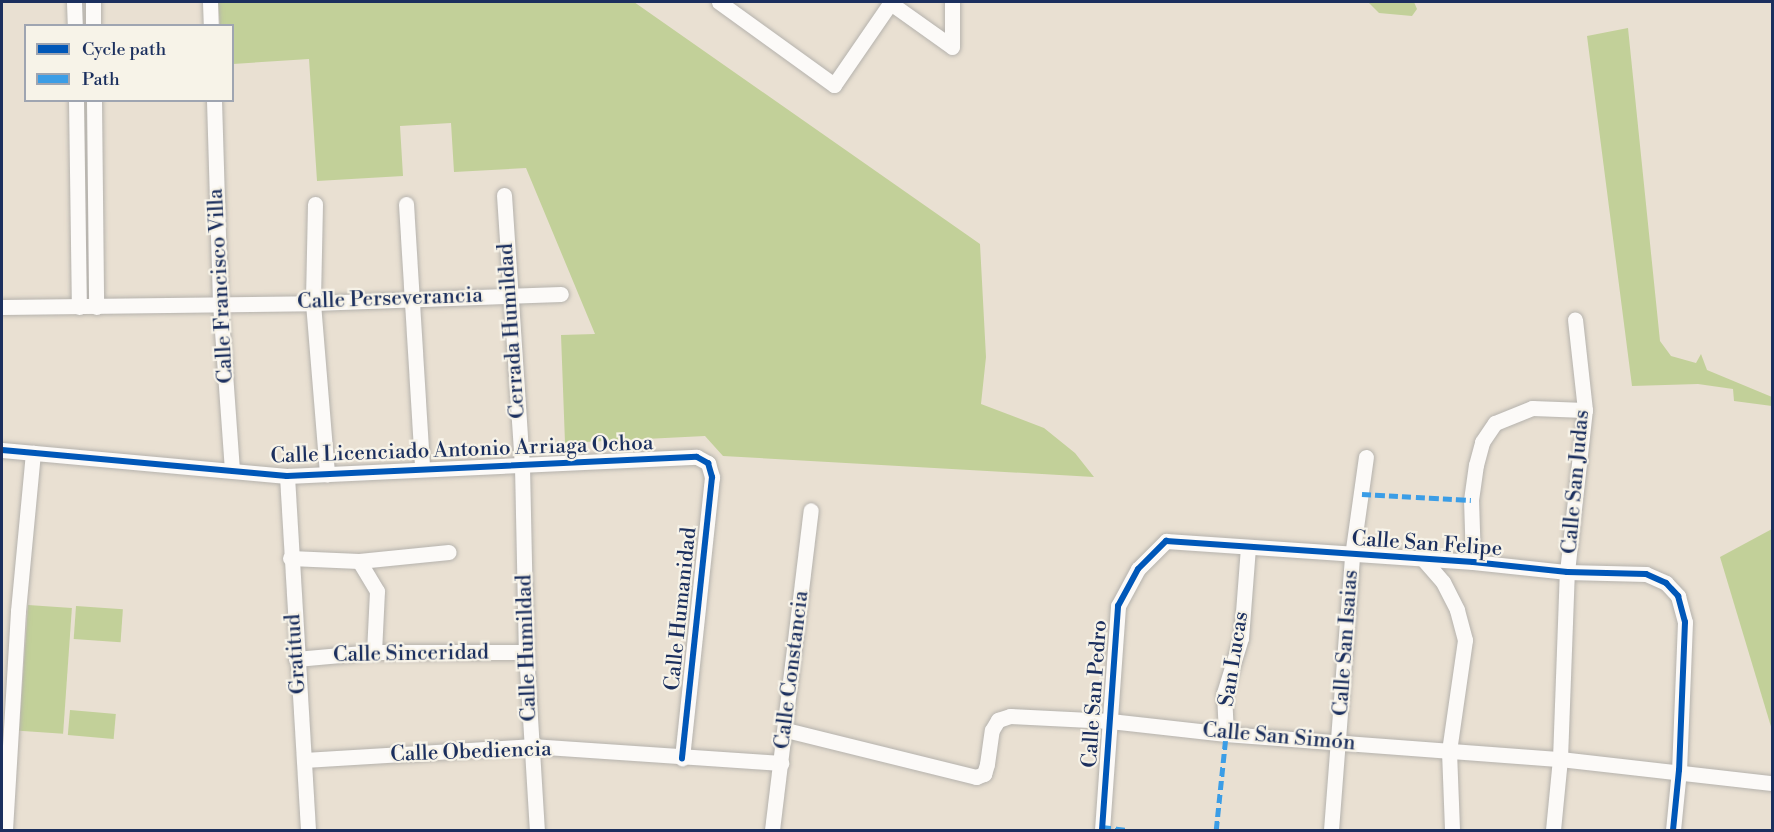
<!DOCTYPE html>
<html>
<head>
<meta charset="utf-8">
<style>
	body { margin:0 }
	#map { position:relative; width:1774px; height:832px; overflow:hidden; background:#e9e0d2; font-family:"Libre Bodoni",serif }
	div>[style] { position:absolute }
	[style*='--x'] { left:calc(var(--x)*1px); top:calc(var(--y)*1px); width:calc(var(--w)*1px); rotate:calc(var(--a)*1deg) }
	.green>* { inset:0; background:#c2d099; transform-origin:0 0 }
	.roads { filter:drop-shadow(0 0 2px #b5b2ad) drop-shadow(0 0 2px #b5b2ad) }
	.street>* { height:15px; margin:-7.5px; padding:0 7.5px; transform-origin:7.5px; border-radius:7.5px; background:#fcfaf8 }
	.quiet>* { height:4.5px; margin-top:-2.25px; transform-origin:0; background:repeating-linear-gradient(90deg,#3b9de6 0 9px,transparent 0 13.5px) }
	.cycleway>* { height:6px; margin:-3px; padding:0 3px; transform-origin:3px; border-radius:3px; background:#0057b8 }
	span { translate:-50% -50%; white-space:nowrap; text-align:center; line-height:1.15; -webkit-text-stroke:4.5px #f7f3e8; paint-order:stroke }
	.street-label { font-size:21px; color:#1b2f5e }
	.frame { position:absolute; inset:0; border:3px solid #1b2f5e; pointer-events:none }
	.legend { position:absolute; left:24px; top:24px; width:210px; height:78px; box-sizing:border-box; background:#f7f3e8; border:2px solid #9fa5b1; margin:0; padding:8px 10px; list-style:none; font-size:18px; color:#1b2f5e }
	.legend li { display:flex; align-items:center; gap:12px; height:30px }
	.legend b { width:30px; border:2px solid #9fa5b1 }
</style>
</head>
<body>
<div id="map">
	<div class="green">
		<i style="clip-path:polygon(218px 2px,634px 2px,980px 244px,986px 357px,981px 404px,1044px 428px,1075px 453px,1094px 477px,723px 456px,705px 436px,565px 443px,561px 335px,595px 334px,526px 168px,454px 172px,451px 123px,400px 126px,403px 176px,317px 181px,309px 59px,233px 64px,232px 26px,220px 25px)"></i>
		<i style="clip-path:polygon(1368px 2px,1414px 2px,1417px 9px,1412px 16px,1379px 13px)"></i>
		<i style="clip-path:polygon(1628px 28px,1660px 341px,1671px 356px,1696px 363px,1701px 354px,1707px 370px,1772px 397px,1772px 406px,1734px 401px,1733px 389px,1698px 384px,1632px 386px,1587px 36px)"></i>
		<i style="clip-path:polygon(1772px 529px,1772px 730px,1720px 557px)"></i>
		<i style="left:28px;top:605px;width:44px;height:126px;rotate:4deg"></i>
		<i style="left:76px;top:606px;width:47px;height:33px;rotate:4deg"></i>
		<i style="left:70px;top:710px;width:46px;height:25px;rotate:5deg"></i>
	</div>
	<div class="roads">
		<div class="street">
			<i style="--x:74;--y:2;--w:24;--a:88"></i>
			<i style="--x:93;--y:2;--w:24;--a:90"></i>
			<i style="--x:210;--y:2;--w:24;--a:88"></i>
			<i style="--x:719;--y:2;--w:142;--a:35.8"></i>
			<i style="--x:834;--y:85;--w:101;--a:-55.5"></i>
			<i style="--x:889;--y:2;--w:77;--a:35.5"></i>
			<i style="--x:952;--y:2;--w:45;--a:90"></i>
			<i style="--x:76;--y:100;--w:207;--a:89.2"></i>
			<i style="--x:94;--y:100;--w:207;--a:89.4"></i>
			<i style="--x:214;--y:100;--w:203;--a:88.3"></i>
			<i style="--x:220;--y:303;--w:168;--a:85.9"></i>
			<i style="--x:504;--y:195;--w:272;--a:86.2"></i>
			<i style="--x:522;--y:466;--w:186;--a:88.8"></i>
			<i style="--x:526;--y:652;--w:178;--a:86.5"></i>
			<i style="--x:315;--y:204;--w:99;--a:91.2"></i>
			<i style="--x:313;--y:303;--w:172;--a:85.3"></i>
			<i style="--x:406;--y:204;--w:264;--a:86.5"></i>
			<i style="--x:2;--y:307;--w:311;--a:-0.7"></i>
			<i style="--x:313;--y:303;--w:248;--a:-2.1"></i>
			<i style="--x:2;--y:450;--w:286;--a:5.2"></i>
			<i style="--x:287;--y:476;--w:410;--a:-2.7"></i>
			<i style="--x:697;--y:457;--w:13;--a:29"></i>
			<i style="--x:708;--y:463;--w:15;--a:74"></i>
			<i style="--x:712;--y:477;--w:283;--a:96.1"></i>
			<i style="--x:287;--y:476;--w:355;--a:86.6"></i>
			<i style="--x:290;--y:558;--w:69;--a:2.5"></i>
			<i style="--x:359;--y:561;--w:35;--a:59"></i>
			<i style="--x:377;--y:591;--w:61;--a:92.8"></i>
			<i style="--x:1423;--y:559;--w:30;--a:49"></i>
			<i style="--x:1443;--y:582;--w:31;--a:63"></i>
			<i style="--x:1457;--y:610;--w:31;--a:75"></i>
			<i style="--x:1465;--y:640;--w:112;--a:98.2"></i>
			<i style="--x:1449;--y:751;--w:79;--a:87.8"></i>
			<i style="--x:359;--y:561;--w:90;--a:-5.7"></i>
			<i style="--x:1473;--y:562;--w:62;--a:-91.8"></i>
			<i style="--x:1471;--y:500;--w:35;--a:-82"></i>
			<i style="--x:1476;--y:465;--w:24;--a:-75"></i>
			<i style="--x:1482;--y:442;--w:23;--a:-56"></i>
			<i style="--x:1495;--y:423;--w:40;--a:-22"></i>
			<i style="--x:1532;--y:408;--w:53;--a:2.2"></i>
			<i style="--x:296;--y:659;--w:78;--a:-5.1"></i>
			<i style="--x:374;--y:652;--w:152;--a:0"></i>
			<i style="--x:786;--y:730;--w:196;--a:13.9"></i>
			<i style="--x:976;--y:777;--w:9;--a:-21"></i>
			<i style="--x:984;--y:774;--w:10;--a:-73"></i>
			<i style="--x:987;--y:764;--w:34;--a:-82"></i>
			<i style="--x:992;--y:730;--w:12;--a:-59"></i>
			<i style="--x:998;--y:720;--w:13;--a:-18"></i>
			<i style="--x:1010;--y:716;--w:100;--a:2.9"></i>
			<i style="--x:1110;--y:721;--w:117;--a:6.4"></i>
			<i style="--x:1226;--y:734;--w:335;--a:4.3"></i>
			<i style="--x:1560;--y:759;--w:213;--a:6.5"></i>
			<i style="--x:1226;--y:734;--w:41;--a:-92.8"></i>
			<i style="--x:1224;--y:693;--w:58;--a:-72.8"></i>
			<i style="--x:1241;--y:638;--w:90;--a:-85.6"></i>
			<i style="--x:304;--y:760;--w:227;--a:-3.5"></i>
			<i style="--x:531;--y:746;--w:251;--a:3.9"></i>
			<i style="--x:5;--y:830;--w:219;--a:-86.6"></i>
			<i style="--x:18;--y:611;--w:159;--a:-84.6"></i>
			<i style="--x:772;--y:830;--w:322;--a:-83.1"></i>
			<i style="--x:1102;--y:830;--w:225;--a:-85.9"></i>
			<i style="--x:1118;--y:606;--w:42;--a:-61.6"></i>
			<i style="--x:1138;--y:569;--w:40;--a:-45"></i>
			<i style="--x:1166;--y:541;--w:308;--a:3.9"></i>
			<i style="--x:1473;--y:562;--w:95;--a:6.1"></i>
			<i style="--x:1567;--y:572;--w:79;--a:1.5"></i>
			<i style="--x:1646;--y:574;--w:22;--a:24"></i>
			<i style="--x:1666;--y:583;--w:18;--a:47"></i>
			<i style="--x:1678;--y:596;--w:27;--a:75"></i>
			<i style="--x:1685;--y:622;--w:148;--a:92.3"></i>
			<i style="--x:1679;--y:770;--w:60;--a:95.7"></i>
			<i style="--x:1331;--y:830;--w:275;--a:-85.6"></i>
			<i style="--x:1352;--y:556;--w:100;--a:-82"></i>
			<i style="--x:1553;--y:830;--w:71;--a:-84.4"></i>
			<i style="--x:1560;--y:759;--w:187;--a:-87.9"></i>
			<i style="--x:1567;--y:572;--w:163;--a:-83.7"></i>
			<i style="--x:1585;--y:410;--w:91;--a:-96.3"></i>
		</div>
	</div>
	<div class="quiet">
		<i style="--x:1362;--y:494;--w:109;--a:3.2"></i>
		<i style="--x:1102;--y:827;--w:25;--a:7"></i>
		<i style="--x:1216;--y:830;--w:97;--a:-84.1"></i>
	</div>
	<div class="cycleway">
		<i style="--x:2;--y:450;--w:286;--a:5.2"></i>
		<i style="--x:287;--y:476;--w:410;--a:-2.7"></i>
		<i style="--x:697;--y:457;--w:13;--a:29"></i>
		<i style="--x:708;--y:463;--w:15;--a:74"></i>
		<i style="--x:712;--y:477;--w:283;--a:96.1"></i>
		<i style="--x:1102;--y:830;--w:225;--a:-85.9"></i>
		<i style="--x:1118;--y:606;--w:42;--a:-61.6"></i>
		<i style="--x:1138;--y:569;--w:40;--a:-45"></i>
		<i style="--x:1166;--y:541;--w:308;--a:3.9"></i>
		<i style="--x:1473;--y:562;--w:95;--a:6.1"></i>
		<i style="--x:1567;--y:572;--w:79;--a:1.5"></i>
		<i style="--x:1646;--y:574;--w:22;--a:24"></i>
		<i style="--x:1666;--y:583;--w:18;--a:47"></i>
		<i style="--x:1678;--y:596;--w:27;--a:75"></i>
		<i style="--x:1685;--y:622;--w:148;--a:92.3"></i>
		<i style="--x:1679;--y:770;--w:60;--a:95.7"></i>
	</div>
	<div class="street-label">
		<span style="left:221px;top:286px;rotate:-93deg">Calle Francisco Villa</span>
		<span style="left:390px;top:299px;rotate:-2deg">Calle Perseverancia</span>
		<span style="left:512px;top:331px;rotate:-94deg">Cerrada Humildad</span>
		<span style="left:462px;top:450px;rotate:-2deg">Calle Licenciado Antonio Arriaga Ochoa</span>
		<span style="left:1576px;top:482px;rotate:-85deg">Calle San Judas</span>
		<span style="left:1427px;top:544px;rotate:4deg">Calle San Felipe</span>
		<span style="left:681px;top:609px;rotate:-84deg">Calle Humanidad</span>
		<span style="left:1346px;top:643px;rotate:-86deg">Calle San Isaias</span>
		<span style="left:527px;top:648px;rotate:-92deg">Calle Humildad</span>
		<span style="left:296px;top:654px;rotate:-94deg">Gratitud</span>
		<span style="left:411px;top:654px;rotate:-1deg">Calle Sinceridad</span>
		<span style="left:1234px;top:659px;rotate:-81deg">San Lucas</span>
		<span style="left:792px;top:670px;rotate:-83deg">Calle Constancia</span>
		<span style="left:1095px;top:694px;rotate:-86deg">Calle San Pedro</span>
		<span style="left:1279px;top:737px;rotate:5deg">Calle San Simón</span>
		<span style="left:471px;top:752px;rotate:-2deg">Calle Obediencia</span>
	</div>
	<div class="frame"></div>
	<ul class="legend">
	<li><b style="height:8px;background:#0057b8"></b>Cycle path</li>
	<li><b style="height:8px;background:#3b9de6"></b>Path</li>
	</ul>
</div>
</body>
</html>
